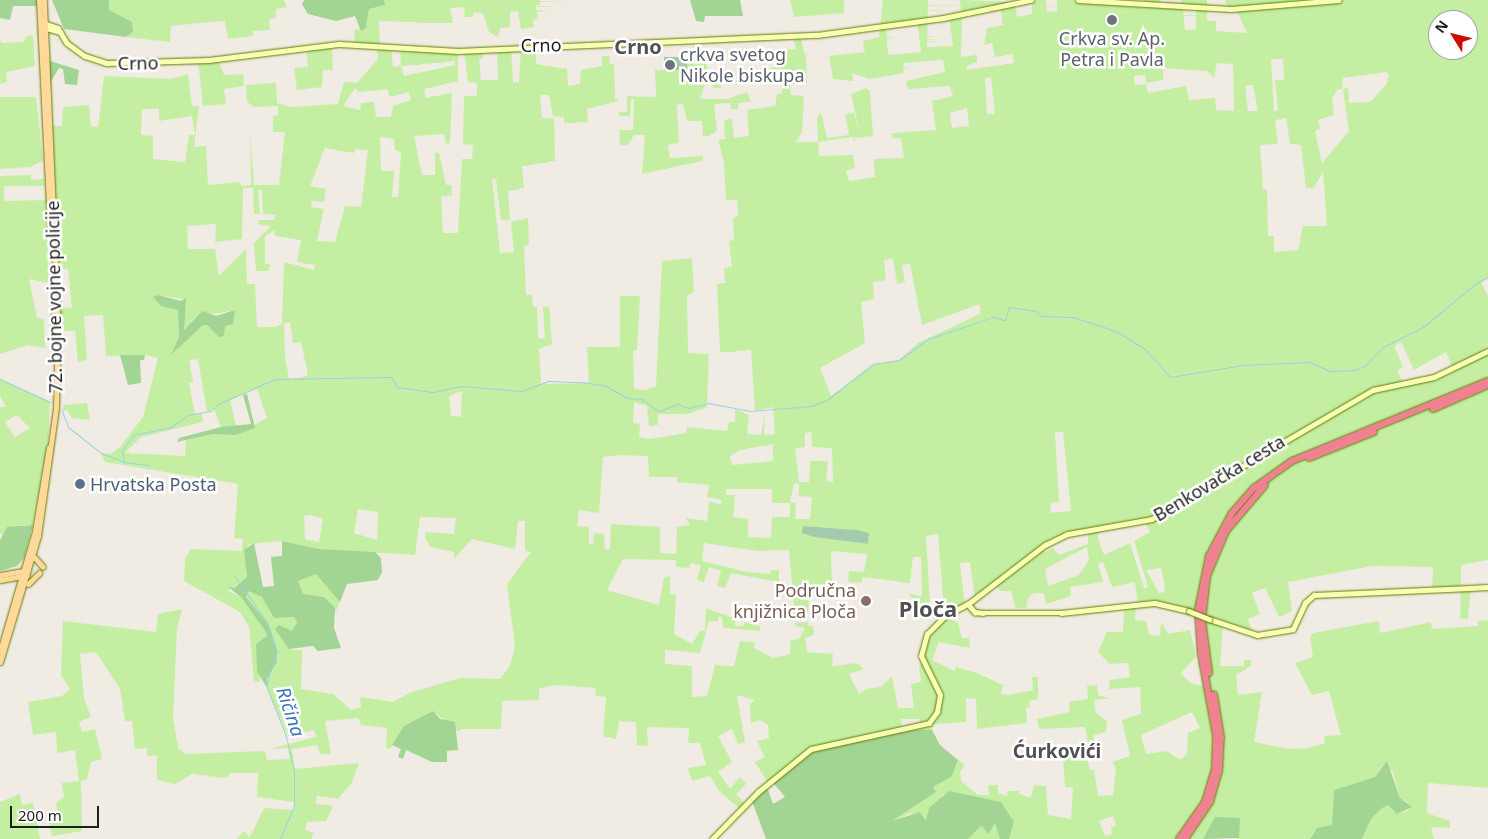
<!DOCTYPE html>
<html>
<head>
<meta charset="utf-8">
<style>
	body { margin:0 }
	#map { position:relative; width:1488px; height:839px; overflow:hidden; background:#f0ece3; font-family:"Noto Sans",sans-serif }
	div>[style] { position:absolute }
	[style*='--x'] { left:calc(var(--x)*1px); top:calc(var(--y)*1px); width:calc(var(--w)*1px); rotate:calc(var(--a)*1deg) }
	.grass>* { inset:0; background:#c4efa3 }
	.forest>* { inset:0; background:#a2d493 }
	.cemetery>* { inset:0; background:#a1cbaa; transform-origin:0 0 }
	.stream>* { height:1px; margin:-0.5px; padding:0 0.5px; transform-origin:0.5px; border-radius:0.5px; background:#9ecfe2 }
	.roads { filter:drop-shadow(0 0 1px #667a00) drop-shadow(0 0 1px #667a00) }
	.secondary>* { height:4.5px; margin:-2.25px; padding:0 2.25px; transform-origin:2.25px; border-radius:2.25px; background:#f7ffb2 }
	.primary>* { height:5px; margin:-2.5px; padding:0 2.5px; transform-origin:2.5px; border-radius:2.5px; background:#ffd999 }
	.highway>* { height:6px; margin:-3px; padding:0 3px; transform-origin:3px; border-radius:3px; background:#ef8290 }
	.bridges { filter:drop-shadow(0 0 1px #667a00) drop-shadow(0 0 1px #667a00) }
	.secondary-bridge>* { height:4.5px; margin:-2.25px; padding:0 2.25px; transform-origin:2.25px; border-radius:2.25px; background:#f7ffb2 }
	.dots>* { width:14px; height:14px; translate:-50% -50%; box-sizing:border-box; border:2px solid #fff; border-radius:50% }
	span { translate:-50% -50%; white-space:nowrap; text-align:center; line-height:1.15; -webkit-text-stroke:5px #fff; paint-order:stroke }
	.worship-label { font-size:18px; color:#5b616d }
	.left { translate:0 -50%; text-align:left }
	.street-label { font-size:18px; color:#1e1e1e }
	.service-label { font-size:18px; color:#4e5e75 }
	.education-label { font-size:18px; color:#785e54 }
	.right { translate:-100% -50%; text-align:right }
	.water-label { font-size:19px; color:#4175b7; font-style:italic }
	.neighbourhood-label { font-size:19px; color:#515151; font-weight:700 }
	.quarter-label { font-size:20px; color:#515151; font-weight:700 }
	.district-label { font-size:22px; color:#515151; font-weight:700 }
	.north { position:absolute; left:1428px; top:10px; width:50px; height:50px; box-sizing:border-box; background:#fff; border:1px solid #a5a5a5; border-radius:50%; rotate:306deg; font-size:14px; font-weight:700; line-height:20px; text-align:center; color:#1e1e1e }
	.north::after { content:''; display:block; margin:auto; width:18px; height:22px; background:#cc0c00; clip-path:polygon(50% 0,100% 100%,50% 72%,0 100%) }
	.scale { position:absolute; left:10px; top:806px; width:89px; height:22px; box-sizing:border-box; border:2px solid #1e1e1e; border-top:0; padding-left:6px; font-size:15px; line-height:18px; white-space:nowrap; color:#1e1e1e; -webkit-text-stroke:4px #fff; paint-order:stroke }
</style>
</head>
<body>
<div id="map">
	<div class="grass">
		<i style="clip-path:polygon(109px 0,284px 0,287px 7px,276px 9px,276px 17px,269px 20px,270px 30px,253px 31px,253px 36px,228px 39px,225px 21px,210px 22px,171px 26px,170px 42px,126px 37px,133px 32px,109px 11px)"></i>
		<i style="clip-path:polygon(evenodd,384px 0,540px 0,540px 5px,535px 5px,538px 17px,533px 20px,534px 27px,521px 29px,518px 11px,510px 12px,510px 27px,500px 28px,498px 37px,489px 32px,483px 13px,474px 12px,473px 17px,464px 17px,465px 7px,450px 8px,453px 23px,379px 21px,380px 45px,391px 46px,393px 67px,401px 66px,400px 47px,458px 51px,458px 81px,424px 89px,426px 98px,452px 93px,450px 143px,446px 144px,444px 134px,414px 136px,422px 175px,435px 175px,435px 153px,439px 153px,446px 185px,451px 185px,452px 195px,441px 197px,443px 233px,458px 233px,462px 159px,472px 159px,473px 145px,463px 144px,464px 96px,477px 96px,477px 83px,468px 82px,464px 50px,483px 47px,483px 58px,479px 59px,481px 80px,498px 80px,497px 46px,511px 46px,513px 82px,519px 83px,521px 46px,536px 46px,536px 64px,567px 69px,568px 86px,580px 84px,581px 70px,602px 66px,602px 56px,609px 56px,610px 64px,614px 64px,615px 98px,619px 101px,587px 109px,588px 122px,564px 123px,564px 117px,553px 116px,549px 95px,540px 95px,542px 118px,554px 119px,555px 161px,522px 166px,524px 188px,508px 191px,510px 220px,501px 220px,496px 179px,492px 179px,500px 253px,514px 252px,511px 222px,528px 218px,529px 245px,524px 246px,526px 295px,532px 295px,533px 307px,537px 307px,538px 338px,545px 339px,543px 307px,549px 306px,552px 344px,539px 349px,541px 384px,589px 383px,587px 347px,620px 347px,620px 296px,640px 296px,637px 350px,633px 351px,634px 389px,645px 390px,656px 386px,662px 261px,692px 258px,694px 292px,687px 295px,688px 353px,709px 354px,707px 407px,688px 414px,658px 414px,658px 425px,649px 426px,647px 406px,634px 402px,633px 423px,640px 424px,639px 437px,650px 439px,686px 433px,687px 427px,727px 431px,729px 422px,735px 422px,735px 409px,749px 415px,747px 434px,761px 435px,765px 413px,764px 435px,775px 434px,773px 407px,755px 411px,751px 350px,720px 352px,717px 284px,725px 283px,724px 268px,732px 267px,729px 241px,734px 240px,733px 218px,738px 216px,737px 199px,726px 201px,724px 162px,718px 140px,725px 139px,724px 120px,732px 119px,734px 138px,749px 136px,747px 110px,775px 106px,777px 94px,782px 94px,782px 84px,770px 84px,769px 69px,786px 64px,785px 50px,796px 49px,793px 36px,800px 35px,806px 59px,807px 84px,790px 84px,791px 95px,804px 96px,802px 132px,796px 142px,818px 142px,817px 118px,821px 112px,827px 138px,849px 135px,845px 114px,854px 113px,860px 134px,851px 94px,866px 88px,870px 91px,873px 136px,855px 138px,854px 143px,853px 137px,818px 142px,819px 156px,853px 155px,855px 168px,846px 171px,849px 181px,875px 177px,874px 159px,904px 158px,901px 138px,893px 138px,892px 133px,936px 130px,932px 101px,953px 96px,950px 86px,908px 89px,906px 81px,945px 72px,943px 60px,903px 63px,904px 73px,869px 79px,852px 73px,853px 81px,833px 79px,829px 56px,865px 52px,863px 41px,879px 37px,883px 0,928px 0,927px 47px,953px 46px,949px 17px,961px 14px,960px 0,1015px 2px,1017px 17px,1032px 14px,1032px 0,1046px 0,1047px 12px,1057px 11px,1057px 0,1118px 0,1118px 4px,1144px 5px,1144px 0,1160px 0,1159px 6px,1181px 7px,1181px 0,1207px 0,1207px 21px,1216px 21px,1216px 31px,1247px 33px,1236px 9px,1228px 9px,1225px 0,1488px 0,1488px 278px,1481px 282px,1488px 296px,1488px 560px,1461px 565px,1461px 587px,1471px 587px,1468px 619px,1460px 619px,1461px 587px,1432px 588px,1433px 567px,1372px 566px,1288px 582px,1292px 611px,1279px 617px,1265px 588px,1252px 593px,1260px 614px,1248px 619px,1253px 635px,1223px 626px,1220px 666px,1244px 666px,1244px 660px,1251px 660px,1251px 666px,1236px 675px,1238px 695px,1262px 692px,1254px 742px,1289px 749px,1308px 748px,1325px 743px,1324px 736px,1341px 735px,1329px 691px,1312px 695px,1295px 663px,1313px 657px,1310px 637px,1313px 633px,1379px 621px,1380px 633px,1431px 622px,1432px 629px,1478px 626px,1478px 621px,1488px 620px,1488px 788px,1428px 783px,1427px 813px,1450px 821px,1450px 828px,1431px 827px,1434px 839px,1362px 839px,1371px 819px,1382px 808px,1387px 805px,1397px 814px,1409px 810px,1407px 802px,1400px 798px,1393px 772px,1383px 765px,1375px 777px,1334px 790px,1332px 825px,1314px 831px,1310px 839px,1237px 839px,1215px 817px,1203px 839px,1009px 839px,1014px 822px,995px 800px,981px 801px,958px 794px,943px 794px,926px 821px,911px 813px,891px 822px,936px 792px,933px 787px,956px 767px,958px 760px,965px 765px,960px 772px,961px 781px,978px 795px,989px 795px,988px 785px,998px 785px,998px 793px,1007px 796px,1008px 791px,1019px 791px,1019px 794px,1031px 798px,1034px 785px,1046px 786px,1048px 815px,1071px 819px,1073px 787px,1065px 787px,1063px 755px,1084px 750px,1090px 770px,1094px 770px,1098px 796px,1113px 795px,1116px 768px,1112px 762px,1130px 756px,1122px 720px,1141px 714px,1140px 687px,1109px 689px,1110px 680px,1130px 677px,1128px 663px,1110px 664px,1098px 652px,1107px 632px,1123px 632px,1124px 607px,1136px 605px,1135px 620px,1146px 621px,1149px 635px,1160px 636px,1161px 622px,1168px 634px,1190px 630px,1196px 657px,1181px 673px,1190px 683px,1202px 686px,1209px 683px,1200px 616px,1171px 604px,1138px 605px,1135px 582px,1112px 587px,1103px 562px,1098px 564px,1103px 582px,1070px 587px,1071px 596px,1046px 604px,1044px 593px,1034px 593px,1028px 598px,1026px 609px,1015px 607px,1011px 591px,1000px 591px,996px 584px,975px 599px,970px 562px,960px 563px,965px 606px,949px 611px,944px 609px,938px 534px,926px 536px,930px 607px,913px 601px,909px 593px,922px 597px,921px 557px,913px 557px,910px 583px,863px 577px,861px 583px,848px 582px,849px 571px,864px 572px,867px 554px,831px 551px,832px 591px,810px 586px,808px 613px,781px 617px,781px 610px,794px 607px,789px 550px,758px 551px,704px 543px,702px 561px,747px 572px,770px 574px,771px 570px,779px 570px,779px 582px,731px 573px,725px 588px,717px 586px,721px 571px,709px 567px,704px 582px,697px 580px,701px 565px,691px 563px,689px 568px,676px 567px,676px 560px,623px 559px,607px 590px,659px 605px,664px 577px,670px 576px,670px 594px,676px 595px,674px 634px,692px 644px,700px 631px,705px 631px,706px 608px,736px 619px,735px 626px,743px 626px,744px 622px,760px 626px,760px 631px,723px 628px,722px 617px,718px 617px,718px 621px,709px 621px,700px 653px,665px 650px,665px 664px,692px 666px,692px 697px,707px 696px,715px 665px,734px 666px,740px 641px,755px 642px,754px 648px,773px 658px,790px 654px,791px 640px,799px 639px,805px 628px,795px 626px,795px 623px,808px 622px,808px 626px,813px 626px,814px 635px,805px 638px,807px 652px,833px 654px,832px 666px,857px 663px,864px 669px,849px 674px,859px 694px,866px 689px,881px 687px,892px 676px,898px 708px,914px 708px,911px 684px,921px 682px,919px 665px,925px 662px,921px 646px,945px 616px,958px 623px,962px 638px,969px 638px,970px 648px,939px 642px,932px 660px,955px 671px,956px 667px,977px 673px,1003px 685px,1001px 694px,1008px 695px,1033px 690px,1032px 677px,1038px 677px,1038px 699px,1029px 701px,1030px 707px,1026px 708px,1027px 723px,977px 729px,976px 699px,966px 698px,966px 722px,934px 724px,932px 730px,919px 733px,913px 730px,919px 728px,920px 719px,901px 719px,902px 732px,871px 739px,768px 783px,755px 762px,765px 757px,757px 741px,769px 738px,768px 725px,760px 720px,751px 723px,750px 704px,755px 700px,737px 695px,745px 742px,738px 744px,732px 729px,718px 736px,732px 762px,718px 772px,730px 789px,740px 777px,746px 784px,736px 794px,745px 804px,740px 809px,719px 791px,710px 776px,692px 781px,688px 768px,706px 765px,700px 743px,688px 743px,689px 728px,647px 727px,648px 746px,637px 745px,636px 722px,619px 721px,616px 739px,603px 736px,606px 697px,595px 696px,596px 688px,558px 685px,539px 688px,539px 700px,502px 701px,501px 729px,461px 729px,459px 732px,435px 713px,404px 726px,390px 749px,386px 748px,387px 728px,361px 725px,358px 718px,325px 721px,331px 754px,320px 754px,317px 745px,292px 749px,295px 769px,359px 763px,351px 784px,338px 799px,317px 796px,316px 804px,333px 806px,326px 821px,307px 822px,305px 830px,314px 833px,311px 839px,237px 839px,244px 831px,249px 837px,252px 833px,264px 808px,293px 810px,294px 802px,257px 797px,258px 773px,231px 773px,226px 778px,192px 774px,175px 784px,157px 780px,157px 755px,147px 756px,147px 748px,135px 749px,132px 721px,125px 721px,120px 689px,96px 652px,80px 654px,84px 698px,91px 717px,79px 722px,82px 732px,95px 729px,102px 759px,91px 762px,87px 779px,81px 781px,82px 831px,52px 836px,48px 817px,58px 816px,56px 803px,64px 797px,62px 783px,79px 781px,75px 750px,57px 753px,56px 732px,33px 735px,28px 702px,62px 696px,70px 689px,61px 675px,63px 621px,156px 632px,158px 614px,182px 609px,177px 628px,173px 717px,178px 748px,186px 754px,265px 751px,267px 760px,290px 759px,288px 748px,270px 749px,316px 737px,314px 730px,288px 736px,266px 685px,278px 658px,273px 636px,246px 597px,249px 591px,256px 591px,280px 618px,294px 617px,297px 622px,292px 631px,282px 627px,279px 633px,292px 650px,302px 650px,301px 689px,333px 694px,351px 710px,361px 707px,360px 697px,393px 702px,412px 692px,460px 678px,500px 679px,510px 666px,515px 646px,507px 584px,531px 552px,525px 551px,525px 521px,518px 521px,515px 549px,472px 539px,454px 559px,454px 552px,430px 547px,425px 537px,426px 532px,454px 534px,456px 518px,420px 517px,415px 555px,319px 549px,282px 541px,249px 544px,245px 553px,247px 577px,228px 591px,241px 597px,266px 631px,267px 636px,256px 644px,260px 682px,254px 681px,249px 627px,240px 612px,184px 581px,185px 558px,191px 549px,242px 551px,243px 539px,234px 538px,238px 484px,105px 462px,101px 453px,111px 454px,120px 447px,143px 417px,158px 358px,145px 355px,106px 356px,103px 315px,84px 316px,87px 360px,78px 362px,75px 331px,61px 331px,59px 307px,72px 308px,68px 269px,58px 269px,50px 126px,62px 126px,63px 107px,89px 105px,91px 126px,98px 127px,104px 76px,171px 79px,188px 74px,192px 106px,199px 106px,194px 147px,206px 146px,208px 185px,240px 182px,241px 186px,251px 185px,250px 134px,254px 185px,279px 185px,285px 132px,273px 132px,273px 116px,278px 115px,278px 106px,253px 107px,247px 101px,246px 85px,276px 83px,277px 103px,291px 107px,338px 104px,344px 82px,357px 83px,378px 59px,376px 45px,355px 44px,354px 30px,366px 28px,369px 9px,385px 5px,384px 0,1000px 5px,1003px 25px,987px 28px,984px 45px,992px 43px,995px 57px,1013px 54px,1014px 63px,967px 70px,967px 66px,977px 62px,977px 55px,961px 57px,962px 14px,1000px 5px,384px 0,1183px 8px,1196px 8px,1196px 29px,1185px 30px,1183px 8px,384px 0,1438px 20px,1468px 20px,1468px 50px,1438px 50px,1438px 20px,384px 0,917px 21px,921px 52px,888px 55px,886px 26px,917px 21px,384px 0,1271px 59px,1283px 59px,1284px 80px,1275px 80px,1278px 110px,1274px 111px,1271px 59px,384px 0,455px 61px,455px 65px,404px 76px,401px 66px,455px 61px,384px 0,1217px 63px,1233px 64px,1234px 111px,1216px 110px,1215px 98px,1189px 100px,1186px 86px,1148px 93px,1146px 84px,1135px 85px,1134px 76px,1145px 75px,1146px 83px,1163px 80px,1163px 68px,1207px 71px,1214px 78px,1217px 63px,384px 0,1386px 72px,1389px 74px,1386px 85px,1370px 102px,1349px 103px,1348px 87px,1343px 90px,1349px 131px,1322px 163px,1315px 131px,1320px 129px,1318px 120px,1334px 115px,1332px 99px,1337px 90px,1342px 89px,1343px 78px,1386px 72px,384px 0,991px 77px,995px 114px,987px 114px,985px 78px,991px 77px,384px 0,1253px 85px,1258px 111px,1248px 111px,1245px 86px,1253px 85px,384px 0,355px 88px,360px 92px,387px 89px,390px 97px,409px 92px,411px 100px,393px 106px,391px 117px,376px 117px,374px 102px,361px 103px,360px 110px,343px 106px,355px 88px,384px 0,967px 108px,969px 126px,952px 128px,950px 113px,967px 108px,384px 0,142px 109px,159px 109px,159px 121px,192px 116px,195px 135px,189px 135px,185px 162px,153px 159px,153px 136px,141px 135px,142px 109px,384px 0,1286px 118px,1290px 144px,1301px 145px,1306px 188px,1314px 188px,1323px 172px,1327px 226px,1303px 226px,1298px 250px,1274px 252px,1274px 236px,1268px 236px,1267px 190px,1263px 189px,1260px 145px,1278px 144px,1275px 120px,1286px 118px,384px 0,380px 137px,394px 139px,395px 150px,401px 152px,398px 197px,392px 197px,394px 171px,381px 171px,380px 137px,384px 0,325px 148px,354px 153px,355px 149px,368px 150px,361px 207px,345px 206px,335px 242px,317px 241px,324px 209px,311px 207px,312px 201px,324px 202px,326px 189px,310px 186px,325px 148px,384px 0,243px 188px,253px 188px,254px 214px,260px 214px,258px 190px,262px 190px,263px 214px,276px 215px,274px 220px,259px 220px,258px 224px,271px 226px,254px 243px,256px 271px,269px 271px,270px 264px,265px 264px,265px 237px,274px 230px,275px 236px,301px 240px,297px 262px,315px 265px,314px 270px,284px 262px,282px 324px,276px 327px,257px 327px,255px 284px,247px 284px,246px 249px,219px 276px,215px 249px,188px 249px,187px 226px,216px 224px,215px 242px,242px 239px,243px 188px,384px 0,893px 258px,897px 284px,905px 282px,902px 265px,910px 264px,922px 325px,980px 304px,980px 314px,918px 343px,899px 360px,873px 364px,831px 396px,820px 368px,865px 343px,861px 302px,874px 299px,873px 282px,886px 280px,884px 260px,893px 258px,384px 0,163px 296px,184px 299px,184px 330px,195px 317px,235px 310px,225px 326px,215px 333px,207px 325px,195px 329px,172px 355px,179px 337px,178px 309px,161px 306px,163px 296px,384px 0,290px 322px,293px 343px,301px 342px,308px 375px,300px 378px,289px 378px,285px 357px,284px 323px,290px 322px,384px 0,1401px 342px,1414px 370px,1446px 352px,1453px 369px,1423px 380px,1403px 382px,1397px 371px,1403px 367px,1394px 346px,1401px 342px,384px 0,198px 359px,207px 412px,214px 409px,221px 427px,236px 426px,230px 400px,257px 389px,267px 418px,235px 435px,213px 434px,186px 440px,185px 456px,125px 453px,141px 437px,203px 422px,201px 413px,195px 414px,189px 383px,193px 382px,189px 360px,198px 359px,384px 0,462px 391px,461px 417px,451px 416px,449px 396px,462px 391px,384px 0,811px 432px,812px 447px,832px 448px,833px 482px,826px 481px,828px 461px,810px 461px,809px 482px,799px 482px,795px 448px,805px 447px,805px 433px,811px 432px,384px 0,1055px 432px,1063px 432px,1071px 511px,1051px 513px,1050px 503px,1059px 502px,1055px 432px,384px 0,773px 444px,773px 461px,732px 465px,730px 456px,740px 450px,773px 444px,384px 0,618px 455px,648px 456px,649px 477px,677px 477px,677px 482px,709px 485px,707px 497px,722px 500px,720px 505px,709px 501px,707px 521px,686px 518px,690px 525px,677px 527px,676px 554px,660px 553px,660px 527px,611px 524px,610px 549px,605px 550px,604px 534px,594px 533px,593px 544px,589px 544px,589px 527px,577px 526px,579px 510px,599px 513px,603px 457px,618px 455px,384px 0,799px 483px,799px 496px,812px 497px,810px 519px,795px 519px,796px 503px,790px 502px,794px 484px,799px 483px,384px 0,726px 489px,772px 489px,772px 503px,790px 503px,790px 517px,772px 517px,771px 538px,748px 537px,748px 519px,733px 517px,735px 495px,726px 495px,726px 489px,384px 0,358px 509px,378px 512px,377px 540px,354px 533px,358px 509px,384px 0,310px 515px,323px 519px,319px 542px,305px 539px,304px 516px,310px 515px,384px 0,1145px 522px,1150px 532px,1134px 541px,1148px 587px,1144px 588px,1130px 543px,1104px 555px,1098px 539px,1099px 529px,1145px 522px,384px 0,803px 526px,857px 530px,869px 533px,867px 544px,814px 537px,803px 526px,384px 0,1088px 531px,1088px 544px,1059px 555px,1053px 548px,1046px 552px,1040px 549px,1068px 534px,1088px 531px,384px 0,1087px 547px,1089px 560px,1079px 575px,1048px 586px,1045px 569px,1087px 547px,384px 0,1161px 568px,1165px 587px,1164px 592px,1159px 593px,1146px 570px,1161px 568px,384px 0,1192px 712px,1200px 728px,1188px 733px,1187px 754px,1180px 760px,1167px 751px,1146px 754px,1141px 735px,1192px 712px,384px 0,1113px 816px,1116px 825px,1111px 828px,1112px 834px,1105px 836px,1099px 821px,1113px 816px)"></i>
		<i style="clip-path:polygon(790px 0,844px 0,844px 13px,794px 17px)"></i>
		<i style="clip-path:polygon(28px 35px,33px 36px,35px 66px,6px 72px,7px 82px,0 84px,0 36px,1px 43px,23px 42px)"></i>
		<i style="clip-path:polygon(332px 45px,333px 70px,323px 70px,322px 87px,297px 90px,294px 68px,308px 67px,306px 49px)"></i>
		<i style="clip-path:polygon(706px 50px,707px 70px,722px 72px,721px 88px,714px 88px,707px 79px,700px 99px,727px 99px,747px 92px,751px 102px,738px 103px,738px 109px,731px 109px,730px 103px,714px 104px,717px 131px,709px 136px,703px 136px,702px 121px,687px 121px,683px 104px,677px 105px,679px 143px,668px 145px,670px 158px,703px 156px,702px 161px,642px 174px,645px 135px,634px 135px,628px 145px,620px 145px,619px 130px,633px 130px,634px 99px,631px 99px,630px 116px,619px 116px,619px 112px,627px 112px,627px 96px,656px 97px,655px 70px,687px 70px,687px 57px,698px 58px)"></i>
		<i style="clip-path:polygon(218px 59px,224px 75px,243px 74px,244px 86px,224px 89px,226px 104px,203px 106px,198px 61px)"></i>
		<i style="clip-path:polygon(0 97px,36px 97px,43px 161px,30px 167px,0 169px)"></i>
		<i style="clip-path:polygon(31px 175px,31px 180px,44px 179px,45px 186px,4px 186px,4px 201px,48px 200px,47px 226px,44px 229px,47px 231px,49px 283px,29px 279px,37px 318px,44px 319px,45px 348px,28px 345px,0 354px,0 176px)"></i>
		<i style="clip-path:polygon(evenodd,0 379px,50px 402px,48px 441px,33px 525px,21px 525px,4px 535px,0 533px,0 407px,6px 407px,0 396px,0 379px,17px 415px,30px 428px,15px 437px,5px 422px,17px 415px)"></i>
		<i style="clip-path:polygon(87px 403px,90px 420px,72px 418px,67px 410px,62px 411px,64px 405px)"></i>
		<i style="clip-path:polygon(316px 573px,340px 602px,336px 611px,319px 598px,303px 594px,298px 581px)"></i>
		<i style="clip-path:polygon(1097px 685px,1098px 695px,1110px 698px,1094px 700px,1096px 713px,1107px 721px,1106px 732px,1093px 735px,1096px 747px,1089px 749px,1085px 727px,1039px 729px,1037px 719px,1070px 712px,1069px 702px,1088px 699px,1087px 686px)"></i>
		<i style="clip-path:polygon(20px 794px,22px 805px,33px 803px,40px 839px,0 839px,0 802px)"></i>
		<i style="clip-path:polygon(995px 823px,1000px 839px,968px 839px,981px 826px,989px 834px)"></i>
	</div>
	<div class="forest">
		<i style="clip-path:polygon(0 0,37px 0,37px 6px,13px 6px,10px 20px,0 18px)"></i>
		<i style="clip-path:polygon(52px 0,109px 0,109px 10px,132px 22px,133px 32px,126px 37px,64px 29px)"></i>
		<i style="clip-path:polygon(304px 0,384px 0,385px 5px,369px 9px,366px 28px,361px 31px,355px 16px,336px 21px,308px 14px,302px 4px)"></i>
		<i style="clip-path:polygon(690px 0,740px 0,743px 16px,705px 16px,704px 22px,696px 21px)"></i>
		<i style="clip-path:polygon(50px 61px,79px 70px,77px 85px,65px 84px,63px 69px,59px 68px,50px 83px)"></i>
		<i style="clip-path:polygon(158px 295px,181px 301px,186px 298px,184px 330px,202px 311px,216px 316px,235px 310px,233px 324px,225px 326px,224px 336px,219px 337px,207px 325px,202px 326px,171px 355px,179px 337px,178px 310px,161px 306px,153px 297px)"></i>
		<i style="clip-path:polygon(120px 355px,145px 355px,144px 360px,140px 360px,141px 383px,128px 385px)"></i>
		<i style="clip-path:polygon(247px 394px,255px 428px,235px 435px,213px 434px,177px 442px,179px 438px,221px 427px,251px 424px,243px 395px)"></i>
		<i style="clip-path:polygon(33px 525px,24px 558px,17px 566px,0 571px,0 540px,7px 527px)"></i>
		<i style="clip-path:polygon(282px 541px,319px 549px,375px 552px,381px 558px,382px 572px,378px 580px,347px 584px,340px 602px,316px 574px,298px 581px,303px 594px,324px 597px,335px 608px,334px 628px,341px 648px,318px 651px,313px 646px,289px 649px,275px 629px,279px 625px,292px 631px,297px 622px,294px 617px,274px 618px,262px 597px,249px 591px,246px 597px,268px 624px,277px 651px,277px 662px,267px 679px,268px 689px,257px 672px,256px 644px,267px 636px,266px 632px,241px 597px,228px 587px,234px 588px,247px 577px,244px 550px,254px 543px,263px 587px,274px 586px,271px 557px,282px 556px)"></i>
		<i style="clip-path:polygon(433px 711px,440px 719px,455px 722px,458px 750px,447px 751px,447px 762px,432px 762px,406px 750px,403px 759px,398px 757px,401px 749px,392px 745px,404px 726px)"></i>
		<i style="clip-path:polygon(913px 730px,932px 730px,940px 745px,958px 760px,952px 776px,933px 787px,936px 792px,892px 821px,920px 812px,926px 821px,929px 808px,949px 791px,1001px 802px,1014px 822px,1009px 839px,1000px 839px,995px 823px,989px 834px,981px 826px,968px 839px,766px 839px,752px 801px,767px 787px,773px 804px,785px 797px,771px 780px,811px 749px)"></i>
		<i style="clip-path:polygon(1387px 761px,1400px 798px,1412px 807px,1397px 814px,1388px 805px,1382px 808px,1371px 819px,1362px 839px,1310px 839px,1317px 828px,1332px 825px,1334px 790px,1375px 777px)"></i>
		<i style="clip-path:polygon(1215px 817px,1240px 818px,1239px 838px,1203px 839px)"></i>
	</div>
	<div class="cemetery">
		<i style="left:664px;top:57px;width:23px;height:13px"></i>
		<i style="clip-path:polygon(803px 526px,857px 530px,869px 533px,868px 544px,814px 537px,802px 533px)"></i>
	</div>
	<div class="stream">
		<i style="--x:0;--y:379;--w:55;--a:24.7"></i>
		<i style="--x:62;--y:411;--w:17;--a:69"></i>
		<i style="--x:68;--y:427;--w:42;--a:38.2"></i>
		<i style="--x:101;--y:453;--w:25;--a:21"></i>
		<i style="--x:124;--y:462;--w:26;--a:7"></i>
		<i style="--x:124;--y:462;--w:11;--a:-100"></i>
		<i style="--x:122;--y:451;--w:19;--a:-55"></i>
		<i style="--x:133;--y:435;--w:39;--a:-12"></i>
		<i style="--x:171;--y:427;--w:21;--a:-35"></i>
		<i style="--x:188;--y:415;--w:23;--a:-10"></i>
		<i style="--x:211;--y:411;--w:10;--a:-45"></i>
		<i style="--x:218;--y:404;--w:62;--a:-23.7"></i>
		<i style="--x:275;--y:379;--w:116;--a:-1"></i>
		<i style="--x:391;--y:377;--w:12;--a:59"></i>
		<i style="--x:397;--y:387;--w:37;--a:8"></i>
		<i style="--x:434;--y:392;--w:27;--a:-13"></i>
		<i style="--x:460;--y:386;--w:61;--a:4.7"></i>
		<i style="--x:521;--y:391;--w:30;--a:-20"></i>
		<i style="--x:549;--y:381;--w:33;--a:2"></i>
		<i style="--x:582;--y:382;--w:24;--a:9"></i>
		<i style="--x:606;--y:386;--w:24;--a:30"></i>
		<i style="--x:627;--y:398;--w:14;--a:4"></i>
		<i style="--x:641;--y:399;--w:22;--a:34"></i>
		<i style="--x:659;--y:411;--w:20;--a:-20"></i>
		<i style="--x:678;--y:404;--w:11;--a:22"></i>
		<i style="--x:688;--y:408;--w:21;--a:-14"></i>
		<i style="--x:708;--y:403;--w:43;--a:10.8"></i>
		<i style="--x:750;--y:411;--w:62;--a:-4.6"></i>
		<i style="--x:812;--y:406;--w:16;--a:-22"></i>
		<i style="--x:827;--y:400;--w:58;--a:-38"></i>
		<i style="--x:873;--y:364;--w:26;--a:-9"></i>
		<i style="--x:899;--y:360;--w:36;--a:-36"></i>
		<i style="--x:928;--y:339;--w:69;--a:-18.7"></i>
		<i style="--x:993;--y:317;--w:12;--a:14"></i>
		<i style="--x:1005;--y:320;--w:14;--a:-73"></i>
		<i style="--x:1009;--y:307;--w:27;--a:8"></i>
		<i style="--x:1036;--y:311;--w:7;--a:45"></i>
		<i style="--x:1041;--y:316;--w:32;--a:2"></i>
		<i style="--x:1073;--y:317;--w:45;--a:18"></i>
		<i style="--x:1116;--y:331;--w:34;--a:32"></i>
		<i style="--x:1145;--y:349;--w:38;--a:48"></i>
		<i style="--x:1170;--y:377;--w:74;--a:-9.3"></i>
		<i style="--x:1243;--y:365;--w:66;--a:-2.6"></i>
		<i style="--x:1309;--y:362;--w:23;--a:23"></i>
		<i style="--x:1330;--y:371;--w:24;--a:-2"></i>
		<i style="--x:1354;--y:370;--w:12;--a:-20"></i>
		<i style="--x:1365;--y:366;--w:26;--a:-47"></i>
		<i style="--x:1383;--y:347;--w:45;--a:-26.6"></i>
		<i style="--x:1423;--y:327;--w:67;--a:-39.6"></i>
		<i style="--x:1475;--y:284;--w:15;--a:-28"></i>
		<i style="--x:234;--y:575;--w:60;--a:55.2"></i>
		<i style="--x:268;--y:624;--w:28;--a:72"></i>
		<i style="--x:277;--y:651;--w:36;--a:108"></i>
		<i style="--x:266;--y:685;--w:55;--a:68.6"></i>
		<i style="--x:286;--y:736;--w:35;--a:77"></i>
		<i style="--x:294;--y:770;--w:36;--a:90"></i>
		<i style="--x:294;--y:806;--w:36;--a:113"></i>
	</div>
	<div class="roads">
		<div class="secondary">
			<i style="--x:1078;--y:0;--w:153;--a:3.4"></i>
			<i style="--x:1231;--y:9;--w:108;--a:-4.8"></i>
			<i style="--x:43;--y:23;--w:16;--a:18"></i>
			<i style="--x:58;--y:28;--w:17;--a:59"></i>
			<i style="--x:67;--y:43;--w:22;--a:36"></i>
			<i style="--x:85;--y:56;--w:23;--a:18"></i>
			<i style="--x:107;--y:63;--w:102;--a:-1.7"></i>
			<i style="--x:209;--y:60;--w:132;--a:-7"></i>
			<i style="--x:340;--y:44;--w:118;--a:3.4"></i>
			<i style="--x:458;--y:51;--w:359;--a:-2.6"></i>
			<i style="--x:817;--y:35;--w:127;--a:-7.7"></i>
			<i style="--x:943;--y:18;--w:90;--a:-11.6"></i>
			<i style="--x:43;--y:27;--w:18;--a:16"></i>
			<i style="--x:968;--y:604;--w:11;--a:49"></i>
			<i style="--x:975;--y:612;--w:8;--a:7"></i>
			<i style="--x:983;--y:613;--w:78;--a:0"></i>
			<i style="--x:1061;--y:613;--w:95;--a:-6.1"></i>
			<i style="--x:1155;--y:603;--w:35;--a:13"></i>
			<i style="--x:1209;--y:619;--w:51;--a:18.4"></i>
			<i style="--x:1257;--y:635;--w:36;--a:-9"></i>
			<i style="--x:1293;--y:629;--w:29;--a:-65"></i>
			<i style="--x:1305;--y:603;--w:12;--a:-42"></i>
			<i style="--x:1314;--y:595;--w:174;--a:-2.6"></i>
			<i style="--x:712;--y:839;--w:66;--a:-45.6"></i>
			<i style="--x:758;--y:792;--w:68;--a:-39.1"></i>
			<i style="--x:811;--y:749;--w:121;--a:-12.4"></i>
			<i style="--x:929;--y:723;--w:14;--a:-54"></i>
			<i style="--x:937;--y:712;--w:17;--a:-80"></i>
			<i style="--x:940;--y:695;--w:43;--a:-116"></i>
			<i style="--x:921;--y:656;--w:23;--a:-75"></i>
			<i style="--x:927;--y:634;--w:25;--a:-45"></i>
			<i style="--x:945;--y:616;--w:26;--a:-28"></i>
			<i style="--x:968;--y:604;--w:97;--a:-37.5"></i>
			<i style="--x:1045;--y:545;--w:25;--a:-26"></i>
			<i style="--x:1068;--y:534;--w:85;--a:-10.1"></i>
			<i style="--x:1152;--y:519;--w:256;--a:-30.3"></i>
			<i style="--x:1373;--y:390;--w:62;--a:-12"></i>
			<i style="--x:1434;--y:377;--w:60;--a:-25.7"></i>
		</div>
		<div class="primary">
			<i style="--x:39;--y:0;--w:227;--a:87.2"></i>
			<i style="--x:53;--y:280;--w:79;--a:88.5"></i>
			<i style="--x:34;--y:557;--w:13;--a:48"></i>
			<i style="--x:0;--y:575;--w:28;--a:-10"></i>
			<i style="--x:0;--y:580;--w:27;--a:-10"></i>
			<i style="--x:28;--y:584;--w:16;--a:-45"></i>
			<i style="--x:0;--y:651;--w:125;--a:-73.7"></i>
			<i style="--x:35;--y:531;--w:85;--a:-80.5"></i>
			<i style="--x:0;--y:662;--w:132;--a:-73.2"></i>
			<i style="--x:38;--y:536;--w:129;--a:-82"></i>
			<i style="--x:56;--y:408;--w:82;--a:-88.6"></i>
			<i style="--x:58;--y:326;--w:326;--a:-92.5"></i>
		</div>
		<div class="highway">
			<i style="--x:1433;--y:409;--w:60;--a:-23.6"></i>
			<i style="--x:1309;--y:458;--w:70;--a:-21.8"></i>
			<i style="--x:1209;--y:673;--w:53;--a:-97.5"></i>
			<i style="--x:1202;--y:620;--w:44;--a:-83.5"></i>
			<i style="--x:1207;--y:576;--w:49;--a:-67.1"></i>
			<i style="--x:1226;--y:531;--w:60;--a:-49.7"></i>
			<i style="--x:1179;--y:839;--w:45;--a:-54.9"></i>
			<i style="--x:1205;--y:802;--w:34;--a:-73"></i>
			<i style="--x:1215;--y:770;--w:35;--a:-88"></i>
			<i style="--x:1216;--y:735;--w:82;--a:-100.5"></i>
			<i style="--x:1201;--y:654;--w:44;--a:-93.9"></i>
			<i style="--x:1198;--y:610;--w:55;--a:-78.5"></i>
			<i style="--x:1209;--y:556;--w:49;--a:-61.9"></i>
			<i style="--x:1232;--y:513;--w:33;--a:-49"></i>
			<i style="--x:1254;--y:488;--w:47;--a:-35.4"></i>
			<i style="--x:1292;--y:461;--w:212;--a:-22.2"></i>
			<i style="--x:1185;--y:839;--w:45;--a:-56"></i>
			<i style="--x:1210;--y:802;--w:32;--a:-74"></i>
			<i style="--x:1219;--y:771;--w:33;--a:-87"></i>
			<i style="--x:1221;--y:738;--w:44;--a:-99.2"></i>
		</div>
	</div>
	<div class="bridges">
		<div class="secondary-bridge">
			<i style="--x:1189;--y:611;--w:22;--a:22"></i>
		</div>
	</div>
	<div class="dots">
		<i style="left:1112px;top:20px;background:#6b7280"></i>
		<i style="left:670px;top:65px;background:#6b7280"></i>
		<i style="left:80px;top:484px;background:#5c6f8a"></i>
		<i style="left:866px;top:601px;background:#8d6e63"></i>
	</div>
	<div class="worship-label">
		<span style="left:1112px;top:49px">Crkva sv. Ap.<br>Petra i Pavla</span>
		<span class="left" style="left:680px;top:65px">crkva svetog<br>Nikole biskupa</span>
	</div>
	<div class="street-label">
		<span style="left:541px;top:45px;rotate:-1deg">Crno</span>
		<span style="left:138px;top:63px;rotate:-1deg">Crno</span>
		<span style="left:54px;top:297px;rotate:-91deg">72. bojne vojne policije</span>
		<span style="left:1219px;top:478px;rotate:-31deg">Benkovačka cesta</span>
	</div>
	<div class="service-label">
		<span class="left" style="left:90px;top:484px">Hrvatska Posta</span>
	</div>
	<div class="education-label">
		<span class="right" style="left:856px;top:601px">Područna<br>knjižnica Ploča</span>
	</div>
	<div class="water-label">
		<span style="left:290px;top:712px;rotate:71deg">Ričina</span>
	</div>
	<div class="neighbourhood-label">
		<span style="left:1057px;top:752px">Ćurkovići</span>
	</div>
	<div class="quarter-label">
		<span style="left:638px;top:46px">Crno</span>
	</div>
	<div class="district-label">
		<span style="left:928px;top:609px">Ploča</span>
	</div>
	<div class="north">N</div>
	<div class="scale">200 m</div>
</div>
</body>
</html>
